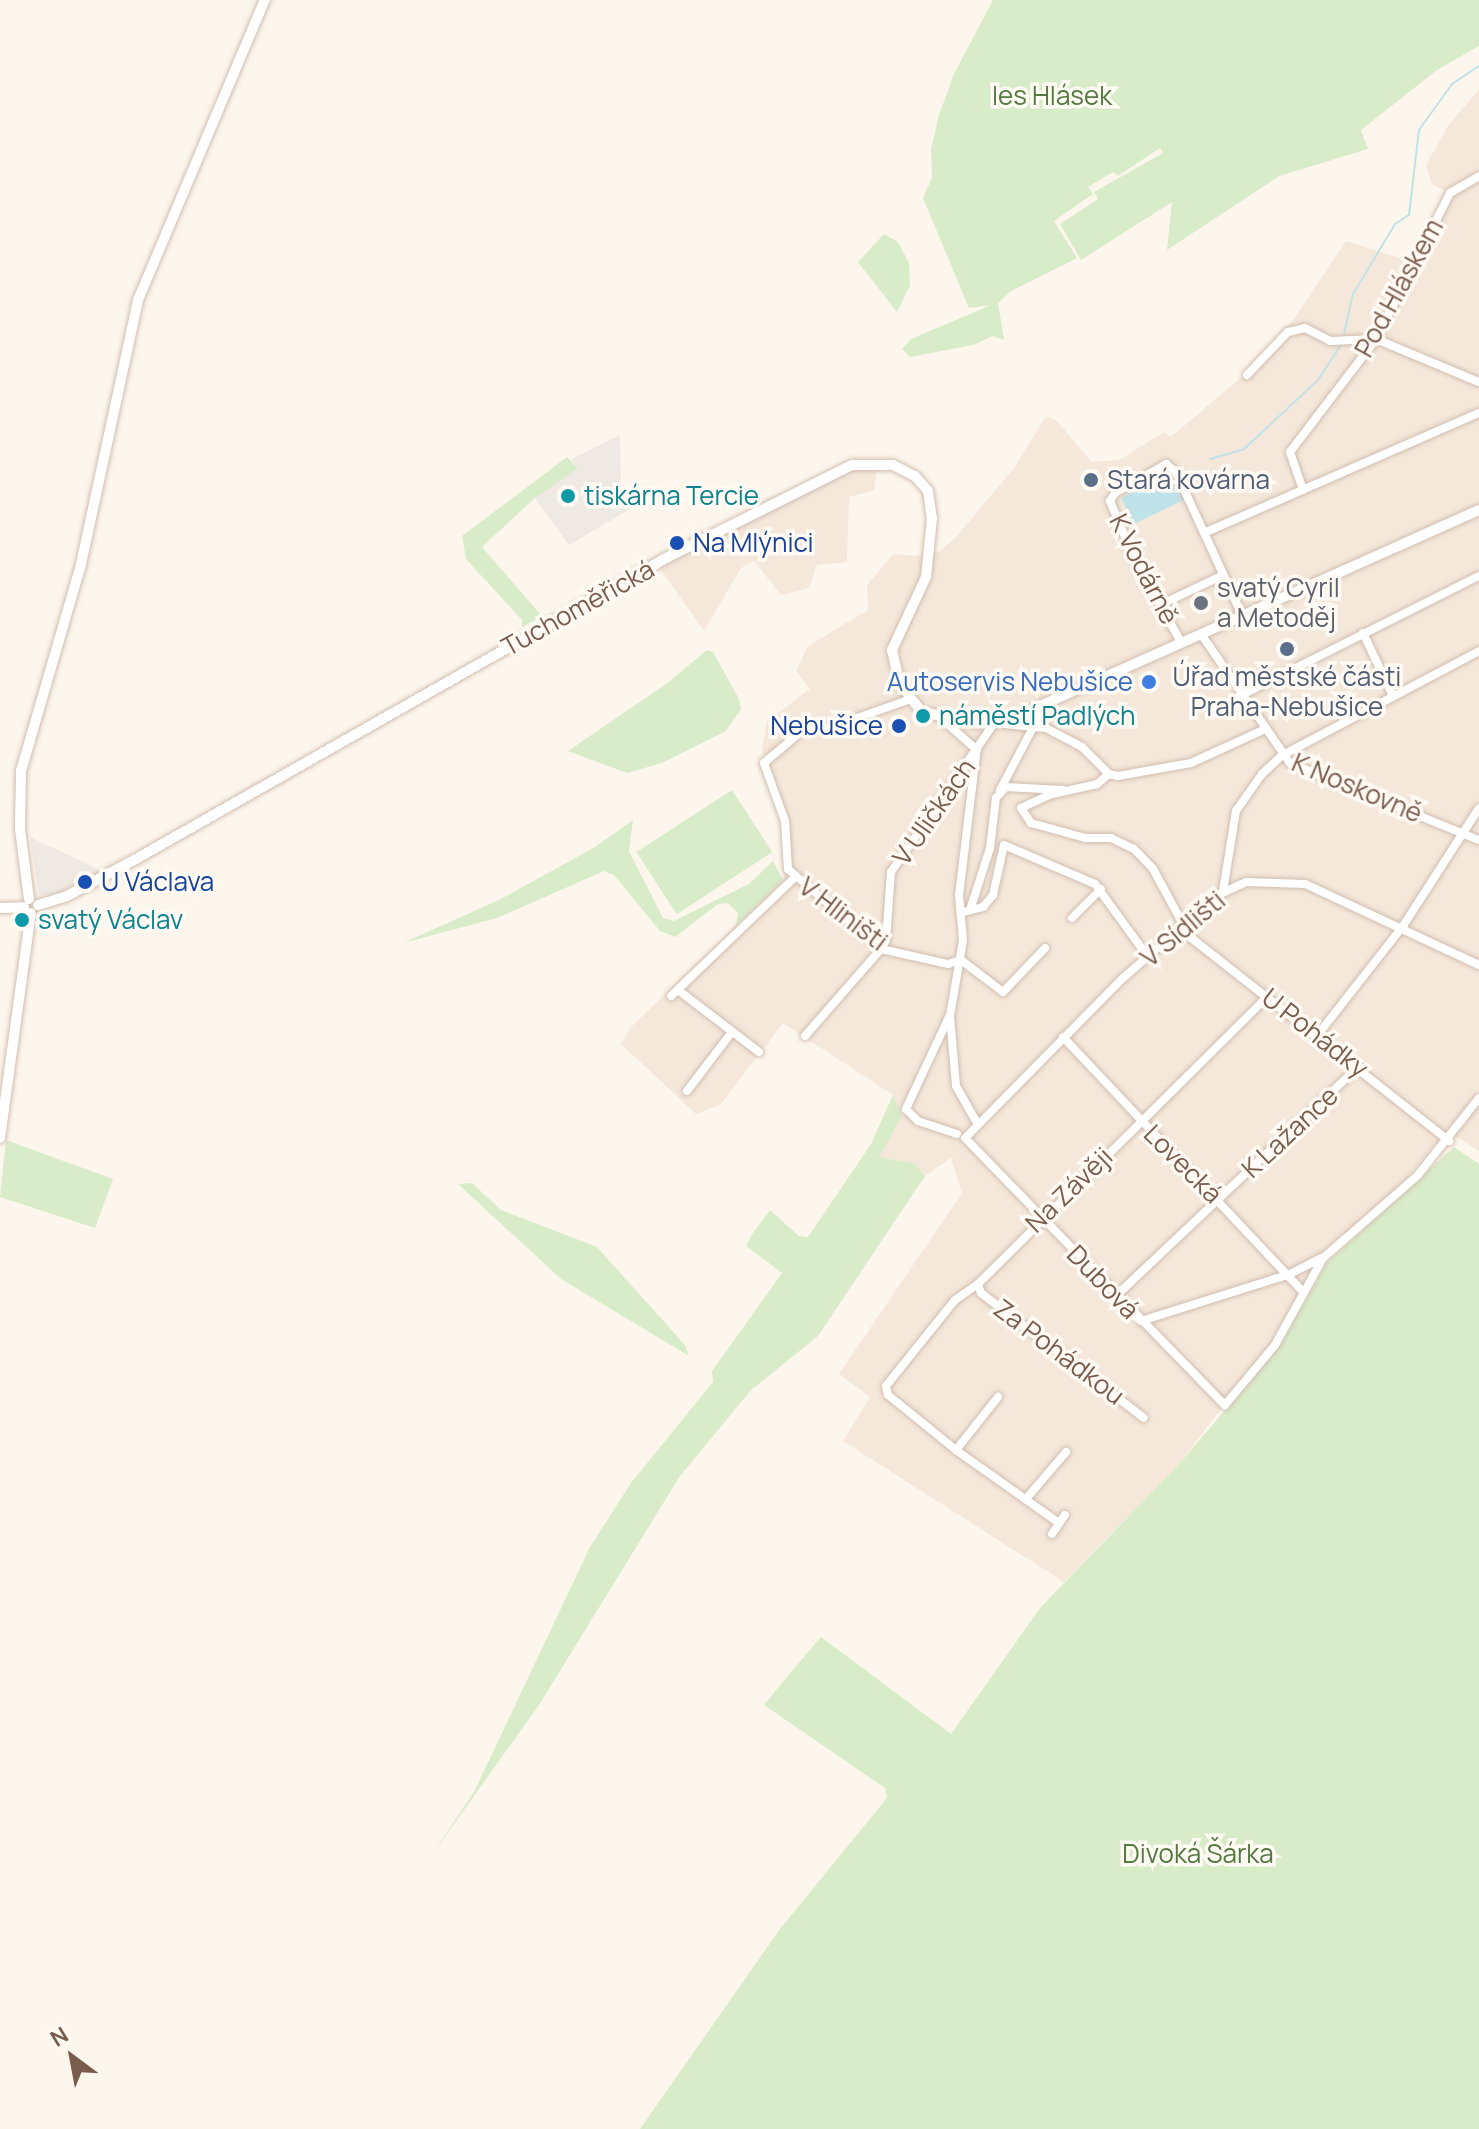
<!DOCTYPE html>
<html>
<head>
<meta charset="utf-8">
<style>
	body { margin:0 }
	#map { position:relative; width:1479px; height:2129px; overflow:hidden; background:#fdf6ec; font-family:Manrope,sans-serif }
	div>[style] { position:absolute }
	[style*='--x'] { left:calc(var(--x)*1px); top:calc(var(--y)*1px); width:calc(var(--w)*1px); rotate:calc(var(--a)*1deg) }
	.residential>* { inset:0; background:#f5e8da }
	.industrial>* { inset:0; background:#efe9e4 }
	.green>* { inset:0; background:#d8ecc9; transform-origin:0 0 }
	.water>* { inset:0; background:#bfe3e8 }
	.stream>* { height:2px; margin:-1px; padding:0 1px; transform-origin:1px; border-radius:1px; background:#bfe3e8 }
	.roads { filter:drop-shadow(0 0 2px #d1beb0) drop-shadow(0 0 2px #d1beb0) }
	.minor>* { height:8px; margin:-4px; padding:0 4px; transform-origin:4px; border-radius:4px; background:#fff }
	.tertiary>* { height:10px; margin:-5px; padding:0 5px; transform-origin:5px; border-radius:5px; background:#fff }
	.dots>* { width:22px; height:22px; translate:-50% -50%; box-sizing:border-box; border:4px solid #fffaf3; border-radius:50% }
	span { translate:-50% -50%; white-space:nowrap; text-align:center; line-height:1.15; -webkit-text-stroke:7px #fffaf3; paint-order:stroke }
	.park-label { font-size:26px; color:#537a41 }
	.street-label { font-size:26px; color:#7a5c4d }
	.service-label { font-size:26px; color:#4e5e75 }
	.left { translate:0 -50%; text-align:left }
	.culture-label { font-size:26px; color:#0d838f }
	.transit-label { font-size:26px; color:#164399 }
	.right { translate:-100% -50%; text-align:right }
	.worship-label { font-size:26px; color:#5b616d }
	.shop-label { font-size:26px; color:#366cbe }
	.north { position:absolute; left:32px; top:2017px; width:80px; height:80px; -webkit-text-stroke:6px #fffaf3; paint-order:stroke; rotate:328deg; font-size:22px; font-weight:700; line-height:32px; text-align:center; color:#7a5c4d }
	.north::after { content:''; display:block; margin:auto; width:28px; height:36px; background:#7a5c4d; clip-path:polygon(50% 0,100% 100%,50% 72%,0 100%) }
</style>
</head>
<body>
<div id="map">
	<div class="residential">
		<i style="clip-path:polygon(1479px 89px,1479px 1151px,1447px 1131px,1401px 1185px,1329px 1248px,1277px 1337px,1178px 1465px,1064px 1582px,843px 1441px,870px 1397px,839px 1374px,962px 1193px,951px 1158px,925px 1176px,914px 1163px,879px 1157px,901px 1116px,893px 1095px,783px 1023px,721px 1104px,696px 1114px,621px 1044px,631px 1027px,783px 880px,788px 817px,762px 750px,767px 721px,810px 689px,796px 671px,808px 646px,868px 610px,867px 585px,893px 554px,922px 556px,940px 551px,957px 536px,1014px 468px,1046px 416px,1056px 420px,1092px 462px,1119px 460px,1164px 432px,1171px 437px,1244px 375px,1294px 319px,1346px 241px,1419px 264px,1452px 195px,1432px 184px,1426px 165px,1448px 126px)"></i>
		<i style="clip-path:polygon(877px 468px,874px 490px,849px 497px,847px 562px,817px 565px,809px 588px,781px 595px,754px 561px,741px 568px,704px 631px,660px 569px,716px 535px,848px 470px)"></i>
	</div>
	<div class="industrial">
		<i style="clip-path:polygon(620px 435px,621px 483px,635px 506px,569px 545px,535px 498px,577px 468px,572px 459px)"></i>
		<i style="clip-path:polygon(30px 837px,88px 864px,101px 871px,58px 893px,39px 895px)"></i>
	</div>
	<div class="green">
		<i style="clip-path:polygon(993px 0,1479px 0,1479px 46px,1437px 70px,1361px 130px,1368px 149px,1279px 176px,1167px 250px,1172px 202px,1081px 260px,1060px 224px,1098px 199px,1094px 192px,1163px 153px,1160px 148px,1118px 176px,1113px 172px,1088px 187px,1093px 194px,1054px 221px,1077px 258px,1011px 291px,998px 303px,1004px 340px,993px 336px,973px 345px,910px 357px,902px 349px,911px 339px,991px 305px,969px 308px,923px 198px,932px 178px,931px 149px,939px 115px,954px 74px)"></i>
		<i style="clip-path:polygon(884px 234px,898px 242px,909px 263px,910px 285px,897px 312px,858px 262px)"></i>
		<i style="clip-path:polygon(567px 457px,578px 468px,535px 498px,482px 547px,542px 616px,522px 627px,522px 620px,466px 559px,462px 536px)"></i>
		<i style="clip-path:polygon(707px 650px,713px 652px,739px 699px,741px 709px,726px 731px,662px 763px,627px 773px,568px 751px,666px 684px)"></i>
		<i style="left:732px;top:790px;width:74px;height:114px;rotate:57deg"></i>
		<i style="clip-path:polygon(633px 820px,629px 851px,663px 918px,674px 921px,749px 884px,773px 861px,783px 880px,736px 925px,738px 913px,728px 903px,718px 904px,675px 937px,660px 931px,614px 875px,604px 871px,497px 918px,403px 943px,499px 900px,595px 847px)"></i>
		<i style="clip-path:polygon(893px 1095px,902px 1116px,879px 1157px,914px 1163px,925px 1176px,818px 1336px,751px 1390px,680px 1476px,539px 1705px,429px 1859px,474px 1792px,590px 1547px,631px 1483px,713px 1382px,712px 1371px,782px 1273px,746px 1246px,753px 1233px,770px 1210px,799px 1236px,808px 1237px,871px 1144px)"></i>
		<i style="clip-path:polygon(6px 1140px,113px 1179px,95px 1228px,0 1197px)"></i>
		<i style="clip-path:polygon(1454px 1147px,1479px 1164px,1479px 2129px,640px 2129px,780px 1929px,887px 1798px,885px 1788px,764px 1705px,786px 1678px,821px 1637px,951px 1734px,1040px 1608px,1178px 1465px,1251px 1380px,1285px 1336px,1327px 1263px)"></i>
		<i style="clip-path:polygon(472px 1183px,501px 1210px,597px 1247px,685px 1345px,689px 1356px,561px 1279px,458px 1184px)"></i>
	</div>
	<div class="water">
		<i style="clip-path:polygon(1169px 469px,1184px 500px,1134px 524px,1121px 498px)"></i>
	</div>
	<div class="stream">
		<i style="--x:1344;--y:334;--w:41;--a:-77.3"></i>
		<i style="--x:1353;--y:294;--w:82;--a:-59"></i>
		<i style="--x:1395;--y:224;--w:17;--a:-33"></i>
		<i style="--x:1409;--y:215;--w:86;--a:-83.3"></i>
		<i style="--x:1419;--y:130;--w:57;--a:-54.3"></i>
		<i style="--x:1452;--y:84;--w:32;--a:-34"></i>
		<i style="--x:1210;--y:459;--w:35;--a:-16"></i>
		<i style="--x:1244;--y:449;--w:101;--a:-43"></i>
		<i style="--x:1318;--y:380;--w:45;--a:-56.7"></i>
	</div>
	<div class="roads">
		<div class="minor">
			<i style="--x:1247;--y:375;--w:59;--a:-46.4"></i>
			<i style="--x:1288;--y:332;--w:17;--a:-13"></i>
			<i style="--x:1305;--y:328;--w:28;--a:27"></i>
			<i style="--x:1330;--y:341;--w:46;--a:-2.5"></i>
			<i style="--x:1376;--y:339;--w:112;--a:22.7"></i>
			<i style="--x:1303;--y:490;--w:40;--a:-108.9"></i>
			<i style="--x:1290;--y:452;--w:142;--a:-52.7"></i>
			<i style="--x:1376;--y:339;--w:164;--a:-63.1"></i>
			<i style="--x:1450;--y:193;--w:34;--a:-30"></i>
			<i style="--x:1204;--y:533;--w:300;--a:-23.6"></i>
			<i style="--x:1162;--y:604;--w:68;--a:-25.4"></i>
			<i style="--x:1363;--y:633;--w:70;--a:64.5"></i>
			<i style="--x:1201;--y:634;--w:157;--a:55.4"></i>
			<i style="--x:1290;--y:763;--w:204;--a:22.2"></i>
			<i style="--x:1181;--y:642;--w:98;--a:-119.2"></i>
			<i style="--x:1133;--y:556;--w:60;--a:-112.7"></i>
			<i style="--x:1110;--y:501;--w:9;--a:-58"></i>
			<i style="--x:1115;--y:493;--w:59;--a:-29.6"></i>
			<i style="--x:1166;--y:464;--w:13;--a:39"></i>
			<i style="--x:1176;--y:472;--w:157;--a:65.2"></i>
			<i style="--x:1240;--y:696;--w:267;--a:-26.7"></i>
			<i style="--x:908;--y:700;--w:84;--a:160.5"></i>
			<i style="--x:829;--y:728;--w:26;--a:176"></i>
			<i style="--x:803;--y:730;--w:51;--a:139.8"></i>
			<i style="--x:764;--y:763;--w:62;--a:70.1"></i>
			<i style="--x:785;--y:821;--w:48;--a:86.4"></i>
			<i style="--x:788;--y:869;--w:123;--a:40.7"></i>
			<i style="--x:881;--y:949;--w:69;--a:12.6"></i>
			<i style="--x:948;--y:964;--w:14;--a:-17"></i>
			<i style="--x:961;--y:960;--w:53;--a:37.3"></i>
			<i style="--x:1003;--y:992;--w:61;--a:-46.3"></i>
			<i style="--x:944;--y:721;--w:44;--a:41.3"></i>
			<i style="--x:976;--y:755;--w:141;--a:96.9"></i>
			<i style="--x:959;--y:895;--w:45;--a:84.9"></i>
			<i style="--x:963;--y:940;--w:77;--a:99.7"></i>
			<i style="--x:950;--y:1016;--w:70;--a:85.1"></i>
			<i style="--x:956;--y:1086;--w:40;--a:60.3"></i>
			<i style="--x:1109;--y:774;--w:16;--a:140"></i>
			<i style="--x:1097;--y:784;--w:49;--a:167.1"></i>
			<i style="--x:1049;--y:795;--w:31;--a:155"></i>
			<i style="--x:1021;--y:808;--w:18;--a:56"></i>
			<i style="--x:1031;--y:823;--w:57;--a:15.3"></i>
			<i style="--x:1086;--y:838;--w:25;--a:0"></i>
			<i style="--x:1111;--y:838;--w:25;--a:26"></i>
			<i style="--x:1134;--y:849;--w:28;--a:46"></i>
			<i style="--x:1153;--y:869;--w:77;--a:61.4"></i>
			<i style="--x:1190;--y:937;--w:330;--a:38.2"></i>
			<i style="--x:1000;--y:790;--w:98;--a:-62.1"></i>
			<i style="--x:1223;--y:891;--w:81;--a:-80.8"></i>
			<i style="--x:1236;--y:811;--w:45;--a:-54.9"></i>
			<i style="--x:1262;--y:774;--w:26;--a:-43"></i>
			<i style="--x:1281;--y:756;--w:224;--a:-27.9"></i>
			<i style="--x:970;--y:910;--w:65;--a:-72.1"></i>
			<i style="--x:990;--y:848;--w:50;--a:-83.2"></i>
			<i style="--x:996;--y:798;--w:15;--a:-48"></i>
			<i style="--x:1006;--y:787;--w:57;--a:3"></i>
			<i style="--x:963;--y:912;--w:21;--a:-14"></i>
			<i style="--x:983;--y:907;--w:16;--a:-50"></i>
			<i style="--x:993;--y:895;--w:51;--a:-77.6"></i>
			<i style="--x:1004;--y:845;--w:99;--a:23.2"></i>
			<i style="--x:1095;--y:884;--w:90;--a:54"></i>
			<i style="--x:1072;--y:918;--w:41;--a:-45"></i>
			<i style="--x:1479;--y:965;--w:192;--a:-155"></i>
			<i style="--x:1305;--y:884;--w:59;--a:-178.1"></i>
			<i style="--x:1246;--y:882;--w:31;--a:155"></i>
			<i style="--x:1218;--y:895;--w:128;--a:138.8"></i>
			<i style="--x:1122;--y:979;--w:223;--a:134.6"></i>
			<i style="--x:965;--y:1138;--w:373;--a:45.8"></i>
			<i style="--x:1225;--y:1405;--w:78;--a:-50.2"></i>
			<i style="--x:1275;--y:1345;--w:99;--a:-61.1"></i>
			<i style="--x:1323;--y:1258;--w:126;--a:-41.1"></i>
			<i style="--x:1418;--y:1175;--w:98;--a:-51.6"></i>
			<i style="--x:678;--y:990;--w:102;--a:37.4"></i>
			<i style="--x:671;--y:996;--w:170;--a:-43.8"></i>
			<i style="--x:949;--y:1017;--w:102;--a:115.1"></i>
			<i style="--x:906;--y:1109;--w:17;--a:45"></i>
			<i style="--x:918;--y:1121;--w:41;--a:18.4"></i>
			<i style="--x:805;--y:1036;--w:116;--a:-48.9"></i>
			<i style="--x:881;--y:949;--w:10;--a:-61"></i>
			<i style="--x:886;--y:940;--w:68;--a:-85.8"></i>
			<i style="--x:891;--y:872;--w:181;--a:-55.3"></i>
			<i style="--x:994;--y:723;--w:52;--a:5.5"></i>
			<i style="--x:1046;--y:728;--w:41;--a:27.8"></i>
			<i style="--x:1082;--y:747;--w:38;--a:45"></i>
			<i style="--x:1109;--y:774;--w:9;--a:13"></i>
			<i style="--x:1118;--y:776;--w:74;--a:-10.1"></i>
			<i style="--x:1191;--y:763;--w:79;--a:-24.6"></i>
			<i style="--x:1063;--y:1037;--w:350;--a:46.7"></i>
			<i style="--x:1316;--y:1037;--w:141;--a:-51.9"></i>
			<i style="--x:1403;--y:926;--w:140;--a:-57.2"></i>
			<i style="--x:687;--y:1091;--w:74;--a:-52.7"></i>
			<i style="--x:978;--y:1284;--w:9;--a:72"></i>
			<i style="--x:981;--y:1293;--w:205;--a:37.5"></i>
			<i style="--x:1117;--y:1295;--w:332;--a:-43.4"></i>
			<i style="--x:1141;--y:1321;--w:156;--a:-17.5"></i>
			<i style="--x:1290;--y:1274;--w:36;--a:-27"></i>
			<i style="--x:956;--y:1450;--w:68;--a:-51.6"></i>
			<i style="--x:1026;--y:1499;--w:62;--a:-49.6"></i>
			<i style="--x:1059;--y:1523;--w:126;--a:-144.7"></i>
			<i style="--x:956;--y:1450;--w:87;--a:-141"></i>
			<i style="--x:888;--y:1395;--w:9;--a:-103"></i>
			<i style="--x:886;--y:1386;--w:110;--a:-51.3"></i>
			<i style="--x:955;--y:1300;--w:28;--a:-35"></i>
			<i style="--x:978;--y:1284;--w:409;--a:-44.8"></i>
			<i style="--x:1052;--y:1534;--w:23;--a:-56"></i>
		</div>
		<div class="tertiary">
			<i style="--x:29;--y:899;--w:71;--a:-97.3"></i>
			<i style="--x:20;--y:829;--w:58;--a:-89"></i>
			<i style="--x:21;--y:771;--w:216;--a:-73.8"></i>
			<i style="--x:81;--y:564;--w:270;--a:-77.8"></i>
			<i style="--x:138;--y:300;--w:326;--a:-67.1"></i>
			<i style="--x:38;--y:905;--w:30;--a:-17"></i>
			<i style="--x:67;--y:896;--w:78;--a:-28.2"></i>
			<i style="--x:136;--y:859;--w:607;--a:-29.6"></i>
			<i style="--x:664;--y:559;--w:210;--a:-26.6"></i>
			<i style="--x:852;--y:465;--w:41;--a:0"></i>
			<i style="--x:893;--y:465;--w:25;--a:27"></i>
			<i style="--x:915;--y:476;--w:20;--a:49"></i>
			<i style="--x:928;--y:491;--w:27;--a:82"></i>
			<i style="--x:932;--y:518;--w:59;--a:95.8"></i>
			<i style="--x:926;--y:577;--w:81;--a:115"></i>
			<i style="--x:892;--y:650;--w:35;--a:77"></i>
			<i style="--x:900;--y:684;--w:36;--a:52"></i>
			<i style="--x:922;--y:712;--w:55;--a:11.5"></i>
			<i style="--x:976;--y:723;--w:37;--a:-8"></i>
			<i style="--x:1013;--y:718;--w:510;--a:-24.05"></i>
			<i style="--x:0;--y:908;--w:24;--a:-2"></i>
			<i style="--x:0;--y:1138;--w:227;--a:-82.2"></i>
		</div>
	</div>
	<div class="dots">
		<i style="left:1091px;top:480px;background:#5c6f8a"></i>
		<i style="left:568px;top:496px;background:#0f9aa8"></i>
		<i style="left:677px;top:543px;background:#1a4fb4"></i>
		<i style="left:1201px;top:603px;background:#6b7280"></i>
		<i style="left:1287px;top:649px;background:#5c6f8a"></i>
		<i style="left:1149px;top:682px;background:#3f7fe0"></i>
		<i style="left:923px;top:716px;background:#0f9aa8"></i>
		<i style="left:899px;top:726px;background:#1a4fb4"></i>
		<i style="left:85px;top:882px;background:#1a4fb4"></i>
		<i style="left:22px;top:920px;background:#0f9aa8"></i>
	</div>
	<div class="park-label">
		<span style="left:1052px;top:96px">les Hlásek</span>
		<span style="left:1198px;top:1854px">Divoká Šárka</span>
	</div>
	<div class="street-label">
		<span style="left:1399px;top:288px;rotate:-61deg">Pod Hláskem</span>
		<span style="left:1144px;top:569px;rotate:63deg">K Vodárně</span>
		<span style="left:578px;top:608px;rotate:-29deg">Tuchoměřická</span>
		<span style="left:1357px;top:788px;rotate:23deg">K Noskovně</span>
		<span style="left:934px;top:812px;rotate:-55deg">V Uličkách</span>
		<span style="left:843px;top:914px;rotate:37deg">V Hliništi</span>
		<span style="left:1183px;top:929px;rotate:-40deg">V Sídlišti</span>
		<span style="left:1315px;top:1033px;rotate:38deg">U Pohádky</span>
		<span style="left:1290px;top:1132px;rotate:-43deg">K Lažance</span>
		<span style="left:1183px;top:1164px;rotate:45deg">Lovecká</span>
		<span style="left:1069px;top:1190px;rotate:-44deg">Na Závěji</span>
		<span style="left:1103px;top:1282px;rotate:46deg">Dubová</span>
		<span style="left:1059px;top:1352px;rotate:37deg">Za Pohádkou</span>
	</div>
	<div class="service-label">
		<span class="left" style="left:1107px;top:480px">Stará kovárna</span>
		<span style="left:1287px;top:692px">Úřad městské části<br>Praha-Nebušice</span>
	</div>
	<div class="culture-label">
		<span class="left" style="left:584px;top:496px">tiskárna Tercie</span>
		<span class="left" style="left:939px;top:716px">náměstí Padlých</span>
		<span class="left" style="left:38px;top:920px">svatý Václav</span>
	</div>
	<div class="transit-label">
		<span class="left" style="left:693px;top:543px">Na Mlýnici</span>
		<span class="right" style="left:883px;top:726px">Nebušice</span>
		<span class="left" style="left:101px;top:882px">U Václava</span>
	</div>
	<div class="worship-label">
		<span class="left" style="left:1217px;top:603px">svatý Cyril<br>a Metoděj</span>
	</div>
	<div class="shop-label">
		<span class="right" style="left:1133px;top:682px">Autoservis Nebušice</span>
	</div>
	<div class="north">N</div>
</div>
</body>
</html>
